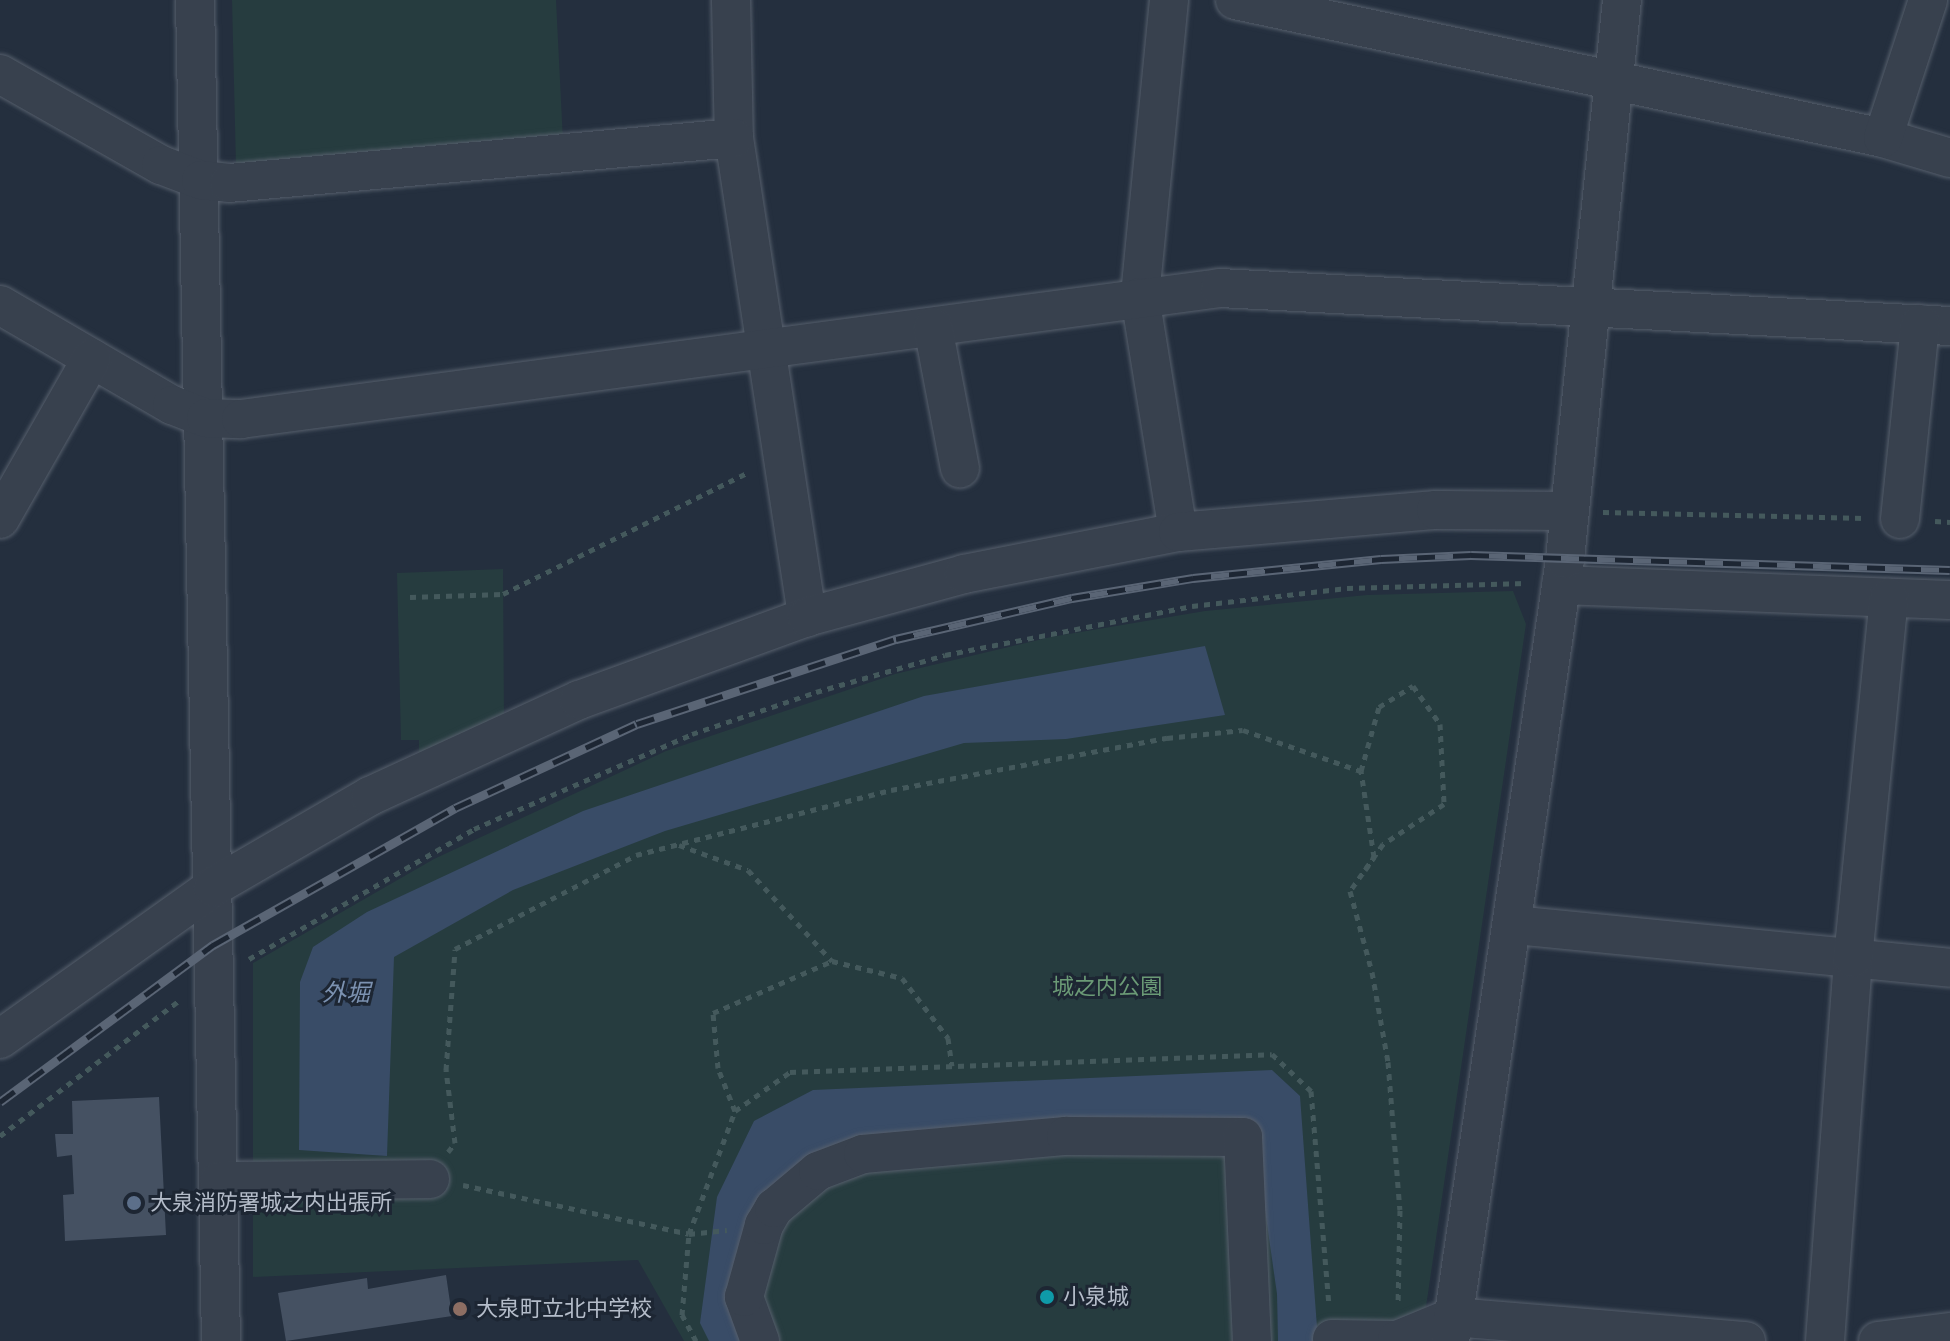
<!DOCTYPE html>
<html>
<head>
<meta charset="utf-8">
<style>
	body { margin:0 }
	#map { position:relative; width:1950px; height:1341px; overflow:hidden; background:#242f3e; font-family:Jost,"Noto Sans JP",sans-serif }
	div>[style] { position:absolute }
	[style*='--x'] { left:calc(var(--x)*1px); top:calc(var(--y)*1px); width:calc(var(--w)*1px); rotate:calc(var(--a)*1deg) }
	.green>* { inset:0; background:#263c3f }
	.water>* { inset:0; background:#394c67 }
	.building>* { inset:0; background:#455162 }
	.path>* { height:5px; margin-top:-2.5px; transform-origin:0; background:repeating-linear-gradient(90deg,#44595c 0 6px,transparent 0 12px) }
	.roads { filter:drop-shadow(0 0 2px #565f6c) drop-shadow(0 0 2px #565f6c) }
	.minor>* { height:38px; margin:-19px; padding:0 19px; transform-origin:19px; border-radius:19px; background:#38414e }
	.rail>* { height:9px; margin-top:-4.5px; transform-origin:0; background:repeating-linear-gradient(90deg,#1d2633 0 18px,#5a6575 0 36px); box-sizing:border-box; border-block:2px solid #5a6575 }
	.dots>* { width:22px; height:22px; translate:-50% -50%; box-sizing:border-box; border:4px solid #1d2633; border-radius:50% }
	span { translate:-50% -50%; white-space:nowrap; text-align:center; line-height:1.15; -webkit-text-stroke:6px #1d2633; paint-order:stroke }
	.park-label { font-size:22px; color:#6b9a76 }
	.poi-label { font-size:22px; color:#b4bcc9 }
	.left { translate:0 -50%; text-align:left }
	.water-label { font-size:24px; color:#7c92b1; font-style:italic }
</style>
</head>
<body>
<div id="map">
	<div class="green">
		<i style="clip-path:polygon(232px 0,556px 0,563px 141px,236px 167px)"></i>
		<i style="clip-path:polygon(503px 569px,504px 720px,419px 762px,419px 740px,401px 740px,397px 573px)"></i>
		<i style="clip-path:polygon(1513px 591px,1526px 624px,1421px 1341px,684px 1341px,638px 1260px,253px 1277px,253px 963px,434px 859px,666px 751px,895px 674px,1051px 637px,1205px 611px,1367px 595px)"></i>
	</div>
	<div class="water">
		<i style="clip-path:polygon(1205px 646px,1225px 715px,1066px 739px,964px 743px,665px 831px,513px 890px,394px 957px,387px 1156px,299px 1150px,300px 982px,313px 947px,367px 912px,583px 811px,924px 696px)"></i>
		<i style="clip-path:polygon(1272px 1070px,1300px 1096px,1318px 1341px,1278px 1341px,1277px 1294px,1253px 1126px,857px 1140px,759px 1210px,748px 1341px,709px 1341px,700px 1323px,717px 1197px,754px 1121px,813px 1090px)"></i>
	</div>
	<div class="building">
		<i style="clip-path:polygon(159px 1097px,166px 1235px,65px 1241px,63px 1195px,74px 1194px,72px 1155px,57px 1157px,55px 1134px,73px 1134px,72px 1101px)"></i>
		<i style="clip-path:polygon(446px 1275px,452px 1316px,286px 1341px,278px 1293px,367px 1278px,368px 1289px)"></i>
	</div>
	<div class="path">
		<i style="--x:1603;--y:512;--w:262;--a:1.3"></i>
		<i style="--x:1935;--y:521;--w:15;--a:4"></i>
		<i style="--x:410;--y:597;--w:93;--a:-1.8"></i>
		<i style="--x:503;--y:594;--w:275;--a:-26.4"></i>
		<i style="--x:679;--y:845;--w:73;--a:19.9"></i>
		<i style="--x:748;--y:870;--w:124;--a:47.3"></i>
		<i style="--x:832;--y:961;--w:72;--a:13.7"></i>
		<i style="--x:902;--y:978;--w:76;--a:52.5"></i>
		<i style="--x:948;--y:1038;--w:28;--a:82"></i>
		<i style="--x:1365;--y:870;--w:16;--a:-55"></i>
		<i style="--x:1374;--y:857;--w:87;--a:-98.6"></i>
		<i style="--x:1361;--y:771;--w:66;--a:-74.3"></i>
		<i style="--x:1379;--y:707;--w:40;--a:-32"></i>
		<i style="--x:1413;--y:686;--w:47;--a:54.6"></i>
		<i style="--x:1440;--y:724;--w:80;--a:87.1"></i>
		<i style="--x:1444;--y:804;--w:73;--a:146.7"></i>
		<i style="--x:1383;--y:844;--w:57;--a:125.1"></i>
		<i style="--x:1350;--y:891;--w:84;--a:74.8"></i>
		<i style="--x:1372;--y:972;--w:91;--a:79.9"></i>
		<i style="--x:1388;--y:1062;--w:148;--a:85.4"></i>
		<i style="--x:1400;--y:1210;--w:93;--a:91.2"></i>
		<i style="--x:249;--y:959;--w:260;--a:-30"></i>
		<i style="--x:474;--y:829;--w:238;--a:-23.5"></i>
		<i style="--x:692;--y:734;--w:131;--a:-18.7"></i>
		<i style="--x:816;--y:692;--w:134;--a:-16"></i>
		<i style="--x:945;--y:655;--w:252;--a:-11.2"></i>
		<i style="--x:1192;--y:606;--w:156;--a:-6.6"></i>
		<i style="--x:1347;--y:588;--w:179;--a:-1.6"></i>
		<i style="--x:735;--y:1111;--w:46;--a:-111.6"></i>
		<i style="--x:718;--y:1068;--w:55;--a:-95.2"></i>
		<i style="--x:713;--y:1013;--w:130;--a:-23.6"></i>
		<i style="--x:0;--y:1136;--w:226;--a:-37.1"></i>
		<i style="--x:448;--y:1152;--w:11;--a:-52"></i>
		<i style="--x:455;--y:1143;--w:74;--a:-97"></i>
		<i style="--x:446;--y:1070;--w:121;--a:-85.7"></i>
		<i style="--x:455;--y:949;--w:204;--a:-27.4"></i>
		<i style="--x:636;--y:855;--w:263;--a:-14.3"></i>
		<i style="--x:891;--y:790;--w:281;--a:-10.7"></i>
		<i style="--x:1167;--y:738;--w:76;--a:-6"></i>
		<i style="--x:1243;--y:730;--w:125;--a:19.2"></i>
		<i style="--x:463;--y:1185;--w:231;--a:12.2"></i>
		<i style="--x:689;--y:1234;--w:38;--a:-6"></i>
		<i style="--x:696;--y:1341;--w:30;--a:-118"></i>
		<i style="--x:682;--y:1315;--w:81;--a:-85.1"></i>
		<i style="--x:689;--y:1234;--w:131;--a:-69.5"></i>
		<i style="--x:735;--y:1111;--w:67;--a:-35.3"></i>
		<i style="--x:790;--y:1072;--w:482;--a:-2.1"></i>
		<i style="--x:1272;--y:1054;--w:54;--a:43.5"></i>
		<i style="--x:1311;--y:1091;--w:214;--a:85.2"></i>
	</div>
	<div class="roads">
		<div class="minor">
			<i style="--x:195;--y:0;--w:1341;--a:88.89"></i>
			<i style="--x:731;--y:0;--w:138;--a:88.8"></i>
			<i style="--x:734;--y:138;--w:485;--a:81.3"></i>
			<i style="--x:1169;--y:0;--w:298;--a:95.6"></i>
			<i style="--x:1140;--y:297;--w:238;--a:80.8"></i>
			<i style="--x:1235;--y:0;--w:663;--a:12.02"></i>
			<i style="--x:1883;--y:138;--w:70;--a:16.6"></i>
			<i style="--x:0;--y:74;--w:185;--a:29.5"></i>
			<i style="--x:161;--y:165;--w:43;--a:20.6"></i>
			<i style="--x:201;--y:180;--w:28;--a:6"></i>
			<i style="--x:229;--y:183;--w:507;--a:-5.09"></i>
			<i style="--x:1883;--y:138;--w:145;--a:-71.9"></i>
			<i style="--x:0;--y:305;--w:199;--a:30.2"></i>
			<i style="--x:172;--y:405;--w:36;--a:21"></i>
			<i style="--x:206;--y:418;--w:35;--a:2"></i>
			<i style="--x:241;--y:419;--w:988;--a:-7.62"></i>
			<i style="--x:1220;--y:288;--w:731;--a:2.98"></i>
			<i style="--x:933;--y:327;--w:144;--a:79.2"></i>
			<i style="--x:0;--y:519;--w:185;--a:-60.3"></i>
			<i style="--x:1900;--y:519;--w:196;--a:-84.1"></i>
			<i style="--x:1561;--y:585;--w:389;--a:2.2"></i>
			<i style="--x:1514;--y:925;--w:438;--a:5.6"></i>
			<i style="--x:0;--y:1039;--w:262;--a:-35.5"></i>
			<i style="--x:213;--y:887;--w:181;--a:-30.1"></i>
			<i style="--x:370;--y:796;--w:230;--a:-24.7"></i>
			<i style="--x:579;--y:700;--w:243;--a:-20"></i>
			<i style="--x:807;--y:617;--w:163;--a:-15.3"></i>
			<i style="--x:964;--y:574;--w:218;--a:-11.1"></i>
			<i style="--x:1178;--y:532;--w:259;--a:-4.9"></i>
			<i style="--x:1436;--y:510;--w:133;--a:0.4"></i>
			<i style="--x:219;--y:1181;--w:211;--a:-0.5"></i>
			<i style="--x:1332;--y:1339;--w:65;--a:0.9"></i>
			<i style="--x:1397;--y:1340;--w:61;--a:-22.3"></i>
			<i style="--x:1453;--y:1317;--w:294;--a:4.7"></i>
			<i style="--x:760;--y:1341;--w:47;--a:-110"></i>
			<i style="--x:744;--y:1297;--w:75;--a:-74.5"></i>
			<i style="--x:764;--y:1225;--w:20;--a:-60"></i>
			<i style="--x:774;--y:1208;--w:57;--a:-40.1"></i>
			<i style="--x:818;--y:1171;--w:48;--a:-20.7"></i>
			<i style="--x:863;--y:1154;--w:204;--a:-5.1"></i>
			<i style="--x:1066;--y:1136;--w:177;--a:0.3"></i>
			<i style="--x:1243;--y:1137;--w:204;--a:87.5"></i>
			<i style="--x:1450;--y:1341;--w:790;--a:-81.63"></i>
			<i style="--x:1565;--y:559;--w:562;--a:-84.18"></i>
			<i style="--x:1825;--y:1341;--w:384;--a:-85.8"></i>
			<i style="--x:1853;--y:958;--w:362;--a:-84.3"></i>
			<i style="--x:1878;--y:1341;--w:73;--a:-7.1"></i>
		</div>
	</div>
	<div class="rail">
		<i style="--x:0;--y:1102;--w:265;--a:-36.4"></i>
		<i style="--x:213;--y:945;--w:278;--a:-29.5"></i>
		<i style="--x:455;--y:808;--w:200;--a:-24.8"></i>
		<i style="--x:637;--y:724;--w:273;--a:-18.2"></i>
		<i style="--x:896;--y:639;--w:181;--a:-13.1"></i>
		<i style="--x:1072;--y:598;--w:123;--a:-9.4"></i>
		<i style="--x:1193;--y:578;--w:189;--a:-5.8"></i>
		<i style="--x:1381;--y:559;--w:90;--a:-2.5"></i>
		<i style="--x:1471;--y:555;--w:479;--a:1.8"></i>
	</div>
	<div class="dots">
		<i style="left:134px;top:1203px;background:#5c6f8a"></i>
		<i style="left:1047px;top:1297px;background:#0f9aa8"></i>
		<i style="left:460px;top:1309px;background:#8d6e63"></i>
	</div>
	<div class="park-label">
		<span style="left:1107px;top:987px">城之内公園</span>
	</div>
	<div class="poi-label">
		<span class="left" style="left:150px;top:1203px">大泉消防署城之内出張所</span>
		<span class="left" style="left:1063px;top:1297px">小泉城</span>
		<span class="left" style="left:476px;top:1309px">大泉町立北中学校</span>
	</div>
	<div class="water-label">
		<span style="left:346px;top:993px">外堀</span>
	</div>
</div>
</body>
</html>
